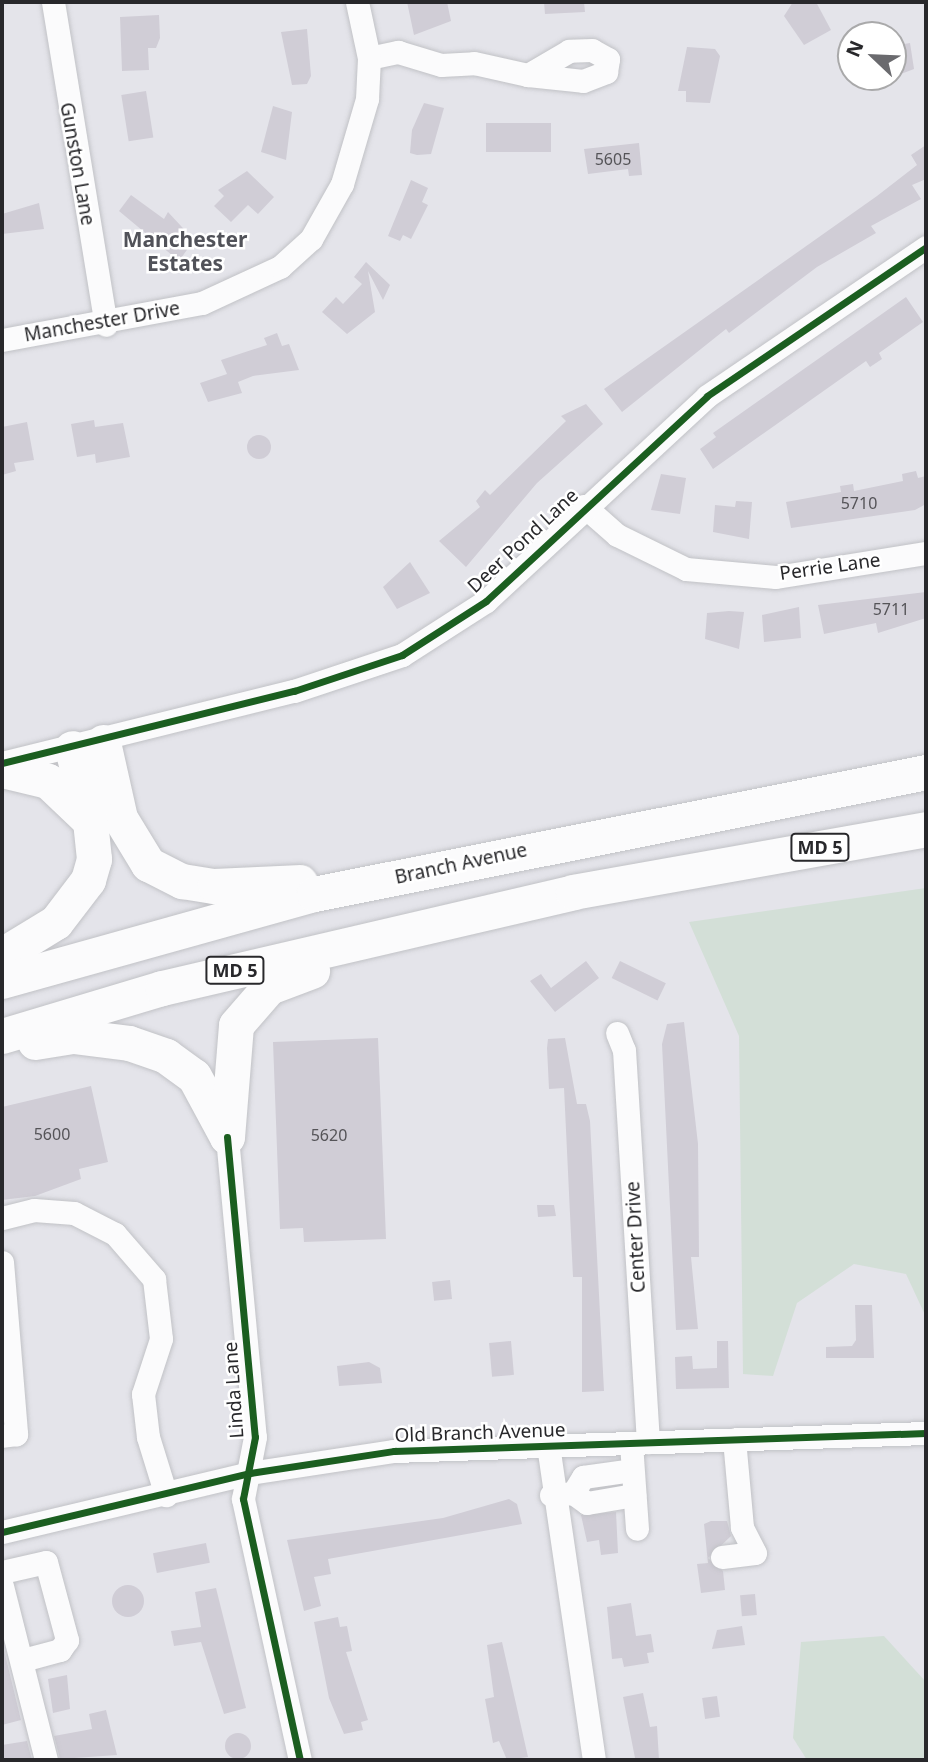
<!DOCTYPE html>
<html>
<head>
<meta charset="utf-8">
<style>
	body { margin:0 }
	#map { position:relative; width:928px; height:1762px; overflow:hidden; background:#e4e4ea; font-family:"Noto Sans",sans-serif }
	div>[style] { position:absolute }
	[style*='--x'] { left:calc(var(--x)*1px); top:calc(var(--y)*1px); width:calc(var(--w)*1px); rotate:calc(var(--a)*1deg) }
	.green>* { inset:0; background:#d3dfd7 }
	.building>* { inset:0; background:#d0cdd6; transform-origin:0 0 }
	.round { border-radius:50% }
	.roads { filter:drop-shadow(0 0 2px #c1c2c6) drop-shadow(0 0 2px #c1c2c6) }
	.minor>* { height:23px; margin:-11.5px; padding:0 11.5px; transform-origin:11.5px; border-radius:11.5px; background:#fbfbfc }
	.highway>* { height:35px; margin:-17.5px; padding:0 17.5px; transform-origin:17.5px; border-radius:17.5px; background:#fbfbfc }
	.cycleway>* { height:7px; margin:-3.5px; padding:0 3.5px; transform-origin:3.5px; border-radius:3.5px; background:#1b5e20 }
	span { translate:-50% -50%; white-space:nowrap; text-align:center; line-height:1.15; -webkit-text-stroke:5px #fff; paint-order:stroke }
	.number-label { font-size:16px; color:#555458 }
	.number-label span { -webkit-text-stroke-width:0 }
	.shield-label span { padding:2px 5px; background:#fff; border:2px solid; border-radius:5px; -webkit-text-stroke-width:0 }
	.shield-label { font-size:18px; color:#28282b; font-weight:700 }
	.street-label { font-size:19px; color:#28282b }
	.neighbourhood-label { font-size:21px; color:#515259; font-weight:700 }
	.frame { position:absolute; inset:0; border:4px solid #28282b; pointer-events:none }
	.north { position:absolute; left:837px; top:21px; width:70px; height:70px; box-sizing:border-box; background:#fff; border:2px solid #a9a9aa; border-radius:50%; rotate:293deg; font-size:19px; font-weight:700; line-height:28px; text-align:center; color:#28282b }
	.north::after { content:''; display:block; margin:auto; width:24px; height:32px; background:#6a6a6e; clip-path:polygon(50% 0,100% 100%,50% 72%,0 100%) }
</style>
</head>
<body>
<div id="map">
	<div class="green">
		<i style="clip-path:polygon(926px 888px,926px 1317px,906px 1274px,854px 1264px,797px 1303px,773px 1376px,743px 1374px,739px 1036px,689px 922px)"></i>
		<i style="clip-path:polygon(884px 1636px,926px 1682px,926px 1760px,807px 1760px,793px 1738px,801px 1642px)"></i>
	</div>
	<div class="building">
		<i style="clip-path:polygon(407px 2px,447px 2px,451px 21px,414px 35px)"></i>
		<i style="clip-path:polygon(544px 2px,584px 2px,585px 12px,545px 14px)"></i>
		<i style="clip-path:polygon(793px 2px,816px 2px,831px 30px,804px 45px,784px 16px)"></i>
		<i style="clip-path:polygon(159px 15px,160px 38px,156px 48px,148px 48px,149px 70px,122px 71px,120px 17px)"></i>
		<i style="clip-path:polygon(307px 29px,311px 76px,307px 84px,292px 85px,281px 32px)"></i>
		<i style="clip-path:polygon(910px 43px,914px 69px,893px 77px,893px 46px)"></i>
		<i style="clip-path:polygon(687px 47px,715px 49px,720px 56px,710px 103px,686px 102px,686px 91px,678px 91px)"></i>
		<i style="left:146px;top:91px;width:47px;height:25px;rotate:81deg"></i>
		<i style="clip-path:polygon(424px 103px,444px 108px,431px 154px,417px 155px,410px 153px,412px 130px)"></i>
		<i style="clip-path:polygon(273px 106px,292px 112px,286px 160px,261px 152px)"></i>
		<i style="left:551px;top:123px;width:29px;height:65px;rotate:90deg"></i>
		<i style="clip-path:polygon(639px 143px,642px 175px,629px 176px,628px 169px,588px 174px,584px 149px)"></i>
		<i style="clip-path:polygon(926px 145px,926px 179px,912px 185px,921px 199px,871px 226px,876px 233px,817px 267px,729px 333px,726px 329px,622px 412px,604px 389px,877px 196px,917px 165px,911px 155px)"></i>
		<i style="clip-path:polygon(247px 171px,274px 197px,258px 214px,248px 205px,231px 222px,214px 206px,224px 196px,218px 190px)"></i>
		<i style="clip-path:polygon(411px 180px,428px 188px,422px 202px,428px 205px,411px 239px,403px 235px,400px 241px,388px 236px)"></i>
		<i style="clip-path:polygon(131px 195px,164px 219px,168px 212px,194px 240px,179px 261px,119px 211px)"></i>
		<i style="clip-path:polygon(39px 203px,44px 229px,2px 234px,2px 214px)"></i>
		<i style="clip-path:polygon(366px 262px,390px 285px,383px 300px,368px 271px,375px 312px,347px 334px,322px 312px,336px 297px,343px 304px,362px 284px,354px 277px)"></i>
		<i style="clip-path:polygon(906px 297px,923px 322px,879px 353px,882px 359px,870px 367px,866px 361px,713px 469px,700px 449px,716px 437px,713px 433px)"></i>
		<i style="clip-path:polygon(277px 333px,282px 346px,289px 344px,299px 370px,253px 376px,238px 382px,242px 393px,208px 402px,200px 383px,227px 374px,221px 360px,267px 345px,264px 338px)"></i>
		<i style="clip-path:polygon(586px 404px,603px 424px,537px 483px,466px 567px,439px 541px,480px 507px,476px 501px,485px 490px,490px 495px,566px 421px,561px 416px)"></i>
		<i style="clip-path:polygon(94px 420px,95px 427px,123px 423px,130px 457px,96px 463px,95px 454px,77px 457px,71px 424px)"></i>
		<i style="clip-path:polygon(27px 422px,34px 460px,14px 463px,16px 471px,2px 475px,2px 427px)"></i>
		<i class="round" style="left:247px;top:435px;width:24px;height:24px"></i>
		<i style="clip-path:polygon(916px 471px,918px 478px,926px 476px,926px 504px,915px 510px,791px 528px,786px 502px,841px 492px,840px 486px,853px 484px,854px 491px,903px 481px,902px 474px)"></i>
		<i style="clip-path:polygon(661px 474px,686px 478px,680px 514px,651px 510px)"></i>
		<i style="clip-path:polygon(736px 501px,752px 502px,749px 539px,713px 532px,715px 505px,735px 507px)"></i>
		<i style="clip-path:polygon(410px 562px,430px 593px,397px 609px,383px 587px)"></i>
		<i style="clip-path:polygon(926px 592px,926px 618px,878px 633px,876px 623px,824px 634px,818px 605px)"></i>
		<i style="clip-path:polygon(799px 607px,801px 638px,764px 642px,762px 615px)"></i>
		<i style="clip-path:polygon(729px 611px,744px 612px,739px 649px,705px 639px,707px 613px)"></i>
		<i style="clip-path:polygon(586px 961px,599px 978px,555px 1012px,530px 981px,541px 974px,551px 988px)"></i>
		<i style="left:620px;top:961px;width:51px;height:19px;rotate:26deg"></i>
		<i style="clip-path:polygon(684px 1022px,698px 1144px,699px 1257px,691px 1257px,698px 1329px,676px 1330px,662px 1044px,667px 1024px)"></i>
		<i style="clip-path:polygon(378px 1038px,386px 1239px,304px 1242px,303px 1228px,280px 1229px,273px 1042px)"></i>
		<i style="clip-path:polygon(565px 1038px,577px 1104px,586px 1104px,590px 1121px,604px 1391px,582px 1392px,582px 1277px,573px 1277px,564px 1088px,549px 1089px,547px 1048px,548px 1039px)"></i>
		<i style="clip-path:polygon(91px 1086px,108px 1162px,79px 1169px,81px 1179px,35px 1196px,2px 1200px,2px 1107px)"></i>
		<i style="clip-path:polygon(537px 1205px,554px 1205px,556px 1216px,538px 1217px)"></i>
		<i style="left:450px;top:1280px;width:19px;height:18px;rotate:84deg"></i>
		<i style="clip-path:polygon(855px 1305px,872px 1305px,874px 1358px,826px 1358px,826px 1347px,852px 1346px,856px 1340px)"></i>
		<i style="left:511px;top:1341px;width:34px;height:22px;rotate:85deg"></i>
		<i style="clip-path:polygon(717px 1341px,728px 1341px,729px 1388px,676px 1389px,675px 1357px,692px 1356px,693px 1369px,717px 1368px)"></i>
		<i style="clip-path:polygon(369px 1362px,380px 1368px,382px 1383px,339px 1386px,337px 1366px)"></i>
		<i style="clip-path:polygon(509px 1499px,517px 1504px,522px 1524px,328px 1559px,331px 1574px,314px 1577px,321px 1606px,304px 1611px,287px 1540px,443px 1518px)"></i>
		<i style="clip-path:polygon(616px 1512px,618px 1553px,601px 1555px,599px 1540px,587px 1542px,581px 1515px)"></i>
		<i style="clip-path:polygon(711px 1521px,727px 1521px,731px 1536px,708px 1558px,723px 1571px,725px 1590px,701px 1593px,697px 1564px,708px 1563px,704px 1524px)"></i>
		<i style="left:206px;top:1543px;width:20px;height:54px;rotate:79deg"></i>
		<i class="round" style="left:112px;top:1585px;width:32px;height:32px"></i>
		<i style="clip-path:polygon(216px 1588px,246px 1708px,224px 1714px,201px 1642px,174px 1646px,171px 1631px,201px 1627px,195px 1592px)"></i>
		<i style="left:755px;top:1594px;width:21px;height:15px;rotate:85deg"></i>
		<i style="clip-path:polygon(631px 1603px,636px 1636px,651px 1634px,654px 1652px,647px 1653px,649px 1663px,624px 1667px,622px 1658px,612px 1659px,607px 1607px)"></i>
		<i style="clip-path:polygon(338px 1617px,340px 1627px,347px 1626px,352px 1651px,346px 1652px,368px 1720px,361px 1722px,363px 1730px,344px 1734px,329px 1698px,314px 1622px)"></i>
		<i style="clip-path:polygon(742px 1626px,745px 1645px,712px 1649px,717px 1630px)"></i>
		<i style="clip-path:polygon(2px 1642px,21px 1720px,2px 1725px)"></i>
		<i style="clip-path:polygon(502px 1642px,528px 1757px,507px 1760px,499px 1741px,493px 1743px,485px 1699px,494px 1697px,487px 1645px)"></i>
		<i style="clip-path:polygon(67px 1675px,70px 1709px,53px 1713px,48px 1679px)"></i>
		<i style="clip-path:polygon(643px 1693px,650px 1727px,657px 1726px,659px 1760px,635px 1758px,623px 1697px)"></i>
		<i style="left:717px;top:1696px;width:21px;height:15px;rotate:82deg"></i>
		<i style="clip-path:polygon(106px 1710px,117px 1755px,60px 1759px,54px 1736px,92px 1729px,89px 1714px)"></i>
		<i class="round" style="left:225px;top:1733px;width:26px;height:26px"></i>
		<i style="clip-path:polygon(27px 1741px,32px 1760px,2px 1760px,2px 1745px)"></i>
	</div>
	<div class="roads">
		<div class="minor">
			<i style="--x:53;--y:2;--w:327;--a:80.7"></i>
			<i style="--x:369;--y:58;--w:30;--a:-12"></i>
			<i style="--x:398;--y:52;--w:45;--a:16.8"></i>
			<i style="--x:441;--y:65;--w:33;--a:-3"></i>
			<i style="--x:474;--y:63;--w:55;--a:12.5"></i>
			<i style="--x:528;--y:75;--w:55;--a:6.2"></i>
			<i style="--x:583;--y:81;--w:25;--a:-21"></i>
			<i style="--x:606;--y:72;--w:13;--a:-81"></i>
			<i style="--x:608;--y:59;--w:18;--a:-151"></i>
			<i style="--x:592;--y:50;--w:23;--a:178"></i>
			<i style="--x:569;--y:51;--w:48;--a:149.7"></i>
			<i style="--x:2;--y:340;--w:203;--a:-10.5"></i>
			<i style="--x:202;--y:303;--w:86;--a:-24.8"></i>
			<i style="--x:280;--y:267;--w:42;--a:-42.1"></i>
			<i style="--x:311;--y:239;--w:63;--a:-60.6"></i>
			<i style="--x:342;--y:184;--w:89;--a:-73.6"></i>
			<i style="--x:367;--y:99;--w:41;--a:-87.2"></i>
			<i style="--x:369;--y:58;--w:57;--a:-102.1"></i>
			<i style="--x:584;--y:506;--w:44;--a:41.3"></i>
			<i style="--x:617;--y:535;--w:77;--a:26.2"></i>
			<i style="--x:686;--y:569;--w:90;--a:5.1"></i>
			<i style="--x:776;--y:577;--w:152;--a:-9.1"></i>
			<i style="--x:2;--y:763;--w:301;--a:-13.9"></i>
			<i style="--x:294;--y:691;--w:114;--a:-18.4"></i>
			<i style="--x:402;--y:655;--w:100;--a:-32.7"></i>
			<i style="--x:486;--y:601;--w:301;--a:-42.8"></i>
			<i style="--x:707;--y:396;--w:265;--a:-34.2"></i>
			<i style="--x:617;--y:1033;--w:18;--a:68"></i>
			<i style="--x:624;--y:1050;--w:393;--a:86.5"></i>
			<i style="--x:227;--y:1137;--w:301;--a:84.7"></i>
			<i style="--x:255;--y:1437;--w:63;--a:101"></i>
			<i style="--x:243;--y:1499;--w:267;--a:77.7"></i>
			<i style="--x:2;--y:1218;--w:33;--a:-14"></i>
			<i style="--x:34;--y:1210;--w:40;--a:4.3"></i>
			<i style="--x:74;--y:1213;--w:46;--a:27.1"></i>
			<i style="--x:115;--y:1234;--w:60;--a:49.1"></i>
			<i style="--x:154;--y:1279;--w:60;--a:83.3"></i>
			<i style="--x:161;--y:1339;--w:58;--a:108.1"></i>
			<i style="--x:143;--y:1394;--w:43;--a:83.4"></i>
			<i style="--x:148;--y:1437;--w:61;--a:72.8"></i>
			<i style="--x:2;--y:1262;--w:173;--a:85.3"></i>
			<i style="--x:16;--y:1434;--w:14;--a:172"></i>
			<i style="--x:631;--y:1443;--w:86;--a:86"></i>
			<i style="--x:548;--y:1445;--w:318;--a:81.7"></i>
			<i style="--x:573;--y:1493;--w:19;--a:-58"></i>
			<i style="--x:583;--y:1477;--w:49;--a:-8.1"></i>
			<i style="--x:551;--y:1495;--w:22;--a:-5"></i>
			<i style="--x:573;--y:1493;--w:17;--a:36"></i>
			<i style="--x:587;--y:1503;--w:48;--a:-9.7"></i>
			<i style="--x:2;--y:1532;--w:255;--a:-13.4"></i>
			<i style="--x:250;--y:1473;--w:146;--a:-8.7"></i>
			<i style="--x:394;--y:1451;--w:532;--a:-1.94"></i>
			<i style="--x:722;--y:1557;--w:33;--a:-7"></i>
			<i style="--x:755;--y:1553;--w:29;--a:-117"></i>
			<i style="--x:742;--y:1527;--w:88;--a:-95.2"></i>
			<i style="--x:2;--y:1572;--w:45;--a:-12.8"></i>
			<i style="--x:46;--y:1562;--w:81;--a:74.9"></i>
			<i style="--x:67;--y:1640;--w:12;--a:125"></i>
			<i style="--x:60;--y:1650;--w:39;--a:165"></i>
			<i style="--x:2;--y:1586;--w:179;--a:75.8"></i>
		</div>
		<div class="highway">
			<i style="--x:103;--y:742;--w:78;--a:77.4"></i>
			<i style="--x:120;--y:818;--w:54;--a:58.7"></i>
			<i style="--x:148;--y:864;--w:38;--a:27"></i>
			<i style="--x:182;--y:881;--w:33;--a:9"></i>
			<i style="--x:215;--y:886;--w:85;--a:-2.7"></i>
			<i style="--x:2;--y:770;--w:47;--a:13.4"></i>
			<i style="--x:48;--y:781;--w:57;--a:43.6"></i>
			<i style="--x:2;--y:955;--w:63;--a:-31.4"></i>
			<i style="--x:56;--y:922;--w:53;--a:-52.7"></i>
			<i style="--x:88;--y:880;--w:22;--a:-74"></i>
			<i style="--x:94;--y:859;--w:37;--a:-96"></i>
			<i style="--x:90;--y:822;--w:76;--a:-103.7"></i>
			<i style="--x:2;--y:981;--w:324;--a:-15.6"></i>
			<i style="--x:314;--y:894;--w:624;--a:-11.27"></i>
			<i style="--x:2;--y:1036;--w:167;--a:-16.7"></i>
			<i style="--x:162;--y:988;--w:422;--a:-13.1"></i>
			<i style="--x:573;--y:892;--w:359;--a:-10.1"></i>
			<i style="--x:35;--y:1042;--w:38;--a:-9"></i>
			<i style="--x:73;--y:1036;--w:56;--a:7.1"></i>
			<i style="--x:129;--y:1043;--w:39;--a:19"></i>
			<i style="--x:166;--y:1056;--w:34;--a:36"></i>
			<i style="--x:194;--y:1076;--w:69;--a:61.6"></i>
			<i style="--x:227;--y:1137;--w:112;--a:-85.4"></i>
			<i style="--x:236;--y:1025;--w:50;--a:-49"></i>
			<i style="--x:269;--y:987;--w:46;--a:-20.4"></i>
		</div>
	</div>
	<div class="cycleway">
		<i style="--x:2;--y:763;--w:301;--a:-13.9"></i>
		<i style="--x:294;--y:691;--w:114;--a:-18.4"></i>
		<i style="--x:402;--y:655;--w:100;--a:-32.7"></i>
		<i style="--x:486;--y:601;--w:301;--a:-42.8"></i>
		<i style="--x:707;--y:396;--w:265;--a:-34.2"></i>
		<i style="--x:227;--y:1137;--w:301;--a:84.7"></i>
		<i style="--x:255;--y:1437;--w:63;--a:101"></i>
		<i style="--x:243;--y:1499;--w:267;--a:77.7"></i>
		<i style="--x:2;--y:1532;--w:255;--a:-13.4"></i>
		<i style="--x:250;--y:1473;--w:146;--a:-8.7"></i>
		<i style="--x:394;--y:1451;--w:532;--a:-1.94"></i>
	</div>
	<div class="number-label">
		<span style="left:613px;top:159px">5605</span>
		<span style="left:859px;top:503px">5710</span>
		<span style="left:891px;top:609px">5711</span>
		<span style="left:52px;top:1134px">5600</span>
		<span style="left:329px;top:1135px">5620</span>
	</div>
	<div class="shield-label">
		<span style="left:820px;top:847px">MD 5</span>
		<span style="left:235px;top:970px">MD 5</span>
	</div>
	<div class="street-label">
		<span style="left:77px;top:164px;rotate:80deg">Gunston Lane</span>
		<span style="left:102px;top:322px;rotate:-10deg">Manchester Drive</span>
		<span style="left:523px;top:541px;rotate:-43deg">Deer Pond Lane</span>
		<span style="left:830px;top:567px;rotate:-8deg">Perrie Lane</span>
		<span style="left:461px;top:864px;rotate:-12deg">Branch Avenue</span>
		<span style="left:636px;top:1237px;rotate:-93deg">Center Drive</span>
		<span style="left:234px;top:1390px;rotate:-94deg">Linda Lane</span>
		<span style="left:480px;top:1433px;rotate:-2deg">Old Branch Avenue</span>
	</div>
	<div class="neighbourhood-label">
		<span style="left:185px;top:251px">Manchester<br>Estates</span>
	</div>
	<div class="frame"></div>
	<div class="north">N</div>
</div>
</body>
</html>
